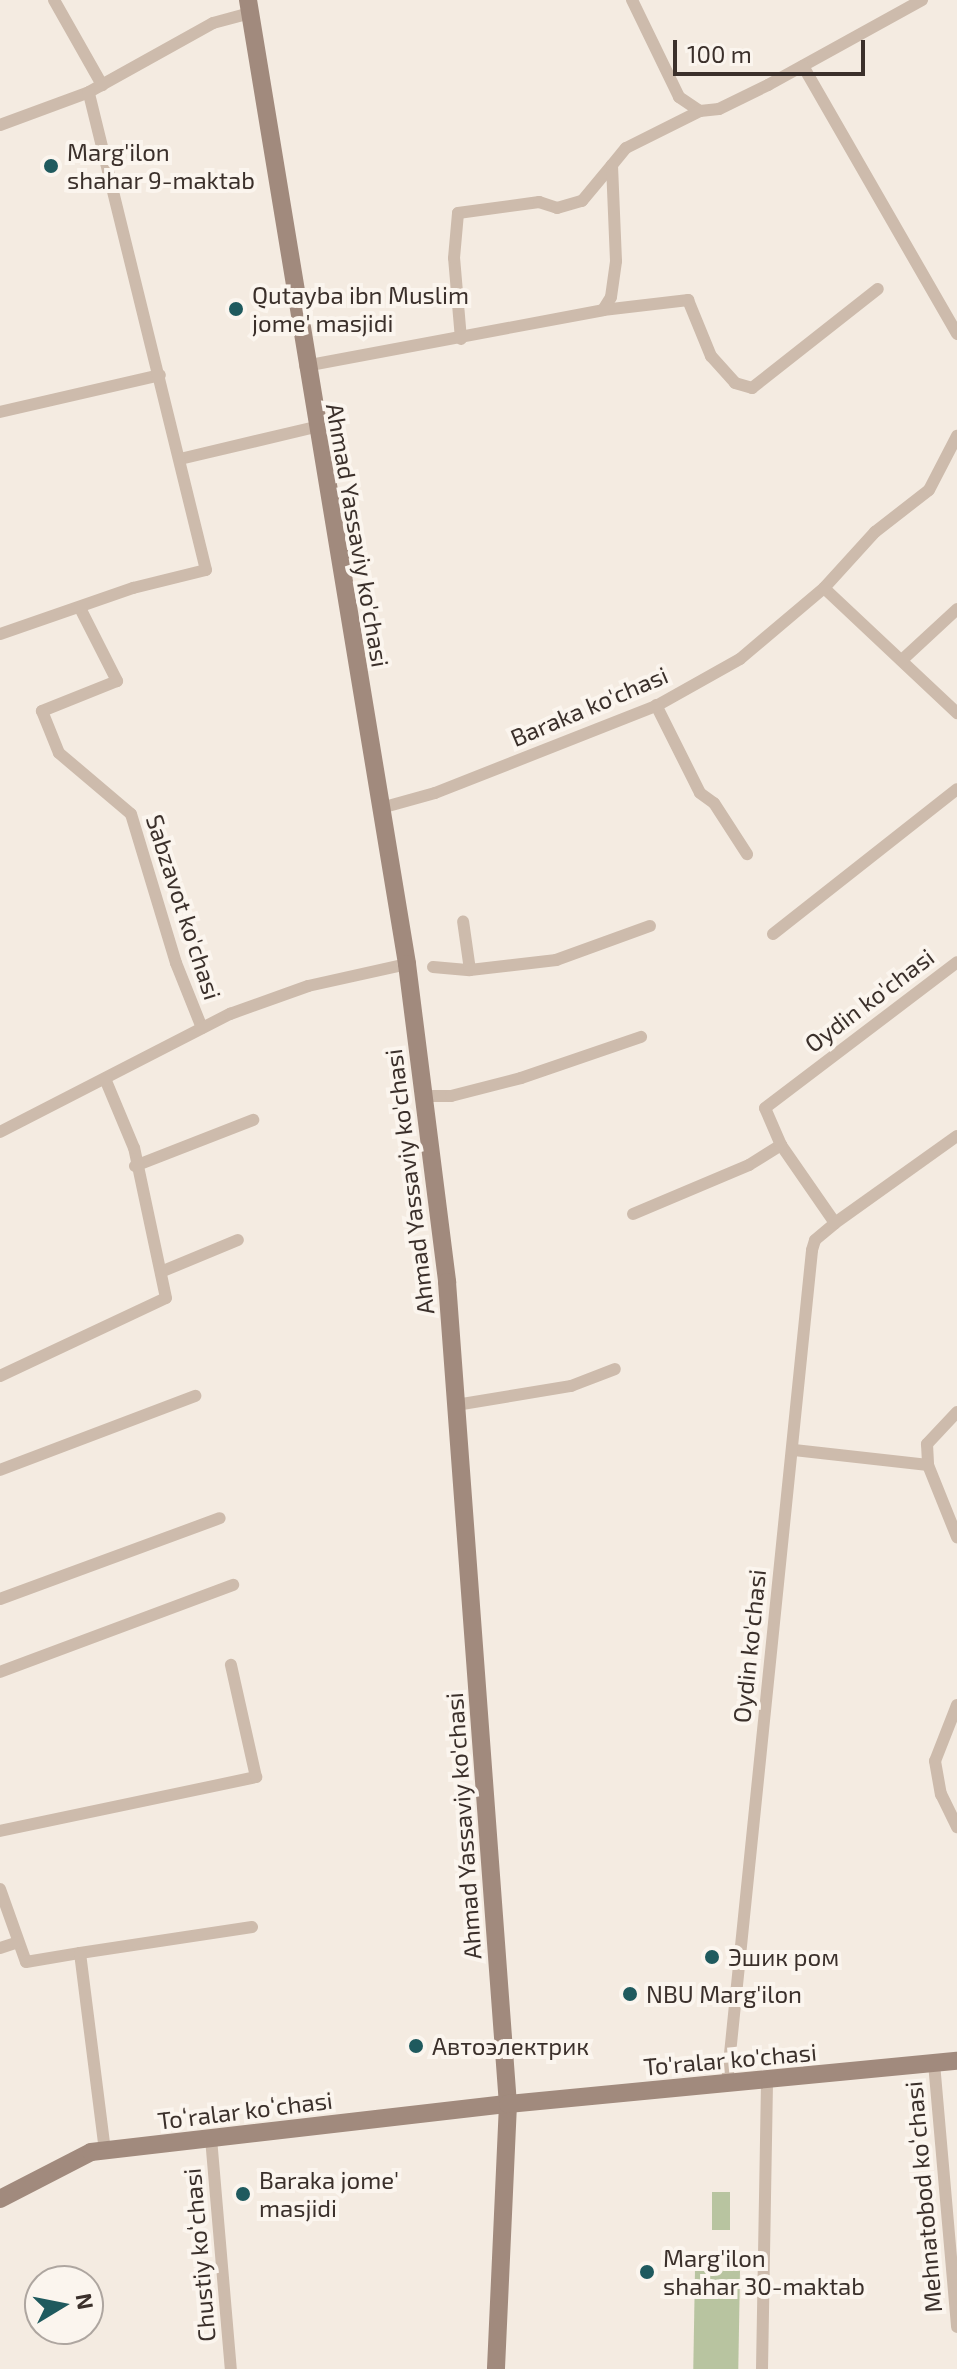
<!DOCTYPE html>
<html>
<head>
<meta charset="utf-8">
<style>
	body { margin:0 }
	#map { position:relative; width:957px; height:2369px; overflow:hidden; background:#f4ebe1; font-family:"Exo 2",sans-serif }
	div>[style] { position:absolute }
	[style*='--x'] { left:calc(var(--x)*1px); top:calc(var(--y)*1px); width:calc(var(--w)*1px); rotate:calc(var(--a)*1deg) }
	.green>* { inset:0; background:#b8c4a0; transform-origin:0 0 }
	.street>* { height:12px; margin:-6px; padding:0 6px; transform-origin:6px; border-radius:6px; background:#cdbbac }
	.secondary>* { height:18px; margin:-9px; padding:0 9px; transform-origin:9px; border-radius:9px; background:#a18a7d }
	.dots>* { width:22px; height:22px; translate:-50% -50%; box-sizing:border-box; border:4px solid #fbf5ee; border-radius:50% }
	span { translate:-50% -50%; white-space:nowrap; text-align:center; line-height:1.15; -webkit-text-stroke:8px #fbf5ee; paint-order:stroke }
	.poi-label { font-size:24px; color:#3b302b }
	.left { translate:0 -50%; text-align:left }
	.street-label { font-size:24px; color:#3b302b }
	.north { position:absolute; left:24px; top:2265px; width:80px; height:80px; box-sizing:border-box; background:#fbf5ee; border:2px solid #aea6a0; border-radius:50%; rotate:80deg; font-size:22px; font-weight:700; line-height:32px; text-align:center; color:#3b302b }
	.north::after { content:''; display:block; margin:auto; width:28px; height:36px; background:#1f5a5e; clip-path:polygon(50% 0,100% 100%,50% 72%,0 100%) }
	.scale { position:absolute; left:673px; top:40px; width:192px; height:36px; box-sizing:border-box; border:4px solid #3b302b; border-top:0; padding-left:10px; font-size:24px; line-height:28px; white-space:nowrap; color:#3b302b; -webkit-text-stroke:6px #fbf5ee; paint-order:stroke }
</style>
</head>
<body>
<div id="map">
	<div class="green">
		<i style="left:712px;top:2192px;width:18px;height:38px"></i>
		<i style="left:695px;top:2270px;width:45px;height:99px;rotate:1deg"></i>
	</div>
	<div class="street">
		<i style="--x:54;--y:0;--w:98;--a:60.5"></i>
		<i style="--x:632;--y:0;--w:108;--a:64.1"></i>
		<i style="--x:679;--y:97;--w:25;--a:34"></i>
		<i style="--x:700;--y:111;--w:19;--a:-6"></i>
		<i style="--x:719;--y:109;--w:55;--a:-26.1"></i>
		<i style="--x:768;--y:85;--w:176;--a:-28.9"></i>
		<i style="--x:803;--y:66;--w:309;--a:60.1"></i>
		<i style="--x:0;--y:125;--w:95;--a:-20.3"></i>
		<i style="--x:89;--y:92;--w:142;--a:-29.1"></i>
		<i style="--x:213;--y:23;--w:38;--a:-15"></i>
		<i style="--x:603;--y:310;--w:86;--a:-6.7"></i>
		<i style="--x:688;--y:300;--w:61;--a:67.7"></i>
		<i style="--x:711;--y:356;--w:36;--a:48"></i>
		<i style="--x:735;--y:383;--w:18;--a:16"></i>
		<i style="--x:752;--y:388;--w:160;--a:-38.2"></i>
		<i style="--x:461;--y:339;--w:81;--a:-94.9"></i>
		<i style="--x:454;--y:258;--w:45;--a:-84.9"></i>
		<i style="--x:458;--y:213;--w:82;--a:-7.7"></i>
		<i style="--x:539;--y:202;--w:19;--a:18"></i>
		<i style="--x:557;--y:208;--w:26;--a:-16"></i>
		<i style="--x:582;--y:201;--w:47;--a:-50.2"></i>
		<i style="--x:305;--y:366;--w:303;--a:-10.6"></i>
		<i style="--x:603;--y:310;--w:15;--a:-58"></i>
		<i style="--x:611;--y:297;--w:36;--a:-82"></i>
		<i style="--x:616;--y:261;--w:96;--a:-92.4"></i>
		<i style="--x:612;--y:165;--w:22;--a:-51"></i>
		<i style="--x:626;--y:148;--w:83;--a:-26.6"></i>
		<i style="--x:0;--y:412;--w:164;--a:-13"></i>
		<i style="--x:180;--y:459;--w:139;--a:-13.3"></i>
		<i style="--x:824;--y:588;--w:183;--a:43.2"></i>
		<i style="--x:80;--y:608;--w:82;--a:63.1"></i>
		<i style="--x:117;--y:681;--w:81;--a:158.2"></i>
		<i style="--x:42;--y:711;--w:45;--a:68"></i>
		<i style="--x:59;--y:753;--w:94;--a:40.3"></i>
		<i style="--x:131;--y:814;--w:156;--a:73.2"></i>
		<i style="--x:176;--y:963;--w:70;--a:68.2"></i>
		<i style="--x:0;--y:634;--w:141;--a:-19.1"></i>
		<i style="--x:133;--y:588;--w:75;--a:-13.9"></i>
		<i style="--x:206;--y:570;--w:492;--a:-103.8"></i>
		<i style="--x:902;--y:660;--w:75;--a:-42.8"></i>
		<i style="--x:656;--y:705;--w:98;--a:63.4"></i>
		<i style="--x:700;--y:793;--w:17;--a:36"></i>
		<i style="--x:714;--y:803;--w:61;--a:57.1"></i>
		<i style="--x:381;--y:808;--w:56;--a:-15.5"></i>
		<i style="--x:435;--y:793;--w:240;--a:-21.5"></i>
		<i style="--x:658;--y:705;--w:94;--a:-29.3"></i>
		<i style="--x:740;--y:659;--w:110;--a:-40.2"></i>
		<i style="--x:824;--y:588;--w:76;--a:-47.7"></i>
		<i style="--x:875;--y:532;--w:68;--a:-37.9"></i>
		<i style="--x:929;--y:490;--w:61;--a:-62.6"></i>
		<i style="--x:773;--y:934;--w:234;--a:-38.2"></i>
		<i style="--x:433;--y:967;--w:37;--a:5"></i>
		<i style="--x:470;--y:970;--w:49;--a:-98.1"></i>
		<i style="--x:470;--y:970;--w:87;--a:-6.6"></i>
		<i style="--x:556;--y:960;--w:100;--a:-19.9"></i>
		<i style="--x:424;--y:1096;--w:27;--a:0"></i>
		<i style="--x:451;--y:1096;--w:72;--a:-14.4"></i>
		<i style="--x:521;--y:1078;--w:127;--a:-18.9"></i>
		<i style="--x:0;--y:1132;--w:259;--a:-27.2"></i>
		<i style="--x:230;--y:1014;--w:83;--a:-19.7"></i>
		<i style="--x:308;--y:986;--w:101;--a:-12.5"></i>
		<i style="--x:135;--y:1166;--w:127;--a:-21.3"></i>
		<i style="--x:633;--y:1214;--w:126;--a:-22.9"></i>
		<i style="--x:749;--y:1165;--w:38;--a:-32"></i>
		<i style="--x:835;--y:1223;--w:95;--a:-124.7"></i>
		<i style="--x:781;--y:1145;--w:40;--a:-113.4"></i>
		<i style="--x:765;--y:1108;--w:241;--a:-37.2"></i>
		<i style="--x:163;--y:1271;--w:81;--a:-22.5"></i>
		<i style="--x:0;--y:1376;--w:183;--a:-25.2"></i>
		<i style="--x:166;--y:1298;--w:153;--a:-102"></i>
		<i style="--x:134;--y:1148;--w:73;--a:-112.7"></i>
		<i style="--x:456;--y:1405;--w:117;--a:-9.4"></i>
		<i style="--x:571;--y:1386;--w:47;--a:-21.1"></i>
		<i style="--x:957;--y:1412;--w:44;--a:133.2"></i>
		<i style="--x:927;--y:1444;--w:21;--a:87"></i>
		<i style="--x:928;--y:1465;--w:78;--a:68.1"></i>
		<i style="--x:794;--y:1450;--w:135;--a:6.4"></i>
		<i style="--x:0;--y:1470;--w:209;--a:-20.8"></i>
		<i style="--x:0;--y:1599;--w:234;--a:-20.2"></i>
		<i style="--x:0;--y:1672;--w:249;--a:-20.5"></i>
		<i style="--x:957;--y:1705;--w:60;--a:111.4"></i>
		<i style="--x:935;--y:1761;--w:34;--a:80"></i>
		<i style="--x:941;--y:1794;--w:37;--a:64"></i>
		<i style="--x:0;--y:1831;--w:262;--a:-11.9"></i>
		<i style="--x:256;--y:1777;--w:115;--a:-102.6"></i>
		<i style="--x:0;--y:1889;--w:77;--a:70.4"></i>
		<i style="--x:26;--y:1962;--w:55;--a:-9.5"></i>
		<i style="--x:80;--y:1953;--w:199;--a:82.8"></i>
		<i style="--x:0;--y:1948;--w:19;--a:-18"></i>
		<i style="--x:80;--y:1953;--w:174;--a:-8.6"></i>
		<i style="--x:934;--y:2063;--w:265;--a:85"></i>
		<i style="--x:727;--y:2083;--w:837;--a:-84.17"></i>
		<i style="--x:812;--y:1250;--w:10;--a:-73"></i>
		<i style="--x:815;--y:1240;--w:26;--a:-40"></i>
		<i style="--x:835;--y:1223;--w:150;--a:-35.5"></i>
		<i style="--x:211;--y:2138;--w:232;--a:85.1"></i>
		<i style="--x:762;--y:2369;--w:290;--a:-89"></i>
	</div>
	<div class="secondary">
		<i style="--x:248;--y:0;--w:977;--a:80.63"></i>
		<i style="--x:407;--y:964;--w:321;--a:82.8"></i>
		<i style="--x:447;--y:1282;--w:824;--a:85.76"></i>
		<i style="--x:508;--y:2104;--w:265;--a:92.6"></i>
		<i style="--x:0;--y:2199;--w:102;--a:-27.3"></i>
		<i style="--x:91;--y:2152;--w:420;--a:-6.6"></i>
		<i style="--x:508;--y:2104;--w:451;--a:-5.5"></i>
	</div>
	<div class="dots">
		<i style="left:51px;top:166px;background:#1f5a5e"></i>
		<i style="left:236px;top:309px;background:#1f5a5e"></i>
		<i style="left:712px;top:1957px;background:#1f5a5e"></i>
		<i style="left:630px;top:1994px;background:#1f5a5e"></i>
		<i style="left:416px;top:2046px;background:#1f5a5e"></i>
		<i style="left:243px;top:2194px;background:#1f5a5e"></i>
		<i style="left:647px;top:2272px;background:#1f5a5e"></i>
	</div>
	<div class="poi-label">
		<span class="left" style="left:67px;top:166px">Marg'ilon<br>shahar 9-maktab</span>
		<span class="left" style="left:252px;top:309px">Qutayba ibn Muslim<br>jome' masjidi</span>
		<span class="left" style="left:728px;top:1957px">Эшик ром</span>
		<span class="left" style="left:646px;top:1994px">NBU Marg'ilon</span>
		<span class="left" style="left:432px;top:2046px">Автоэлектрик</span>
		<span class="left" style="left:259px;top:2194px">Baraka jome'<br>masjidi</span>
		<span class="left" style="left:663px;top:2272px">Marg'ilon<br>shahar 30-maktab</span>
	</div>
	<div class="street-label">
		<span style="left:358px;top:535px;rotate:80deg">Ahmad Yassaviy ko'chasi</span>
		<span style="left:589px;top:706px;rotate:-23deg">Baraka ko'chasi</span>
		<span style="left:184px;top:907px;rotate:72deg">Sabzavot ko'chasi</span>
		<span style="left:869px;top:1000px;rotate:-37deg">Oydin ko'chasi</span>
		<span style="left:409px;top:1182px;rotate:-97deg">Ahmad Yassaviy ko'chasi</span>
		<span style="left:749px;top:1646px;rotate:-84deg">Oydin ko'chasi</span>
		<span style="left:463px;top:1826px;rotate:-94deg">Ahmad Yassaviy ko'chasi</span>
		<span style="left:730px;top:2059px;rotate:-5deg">To'ralar ko'chasi</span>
		<span style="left:245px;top:2110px;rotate:-7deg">Toʻralar koʻchasi</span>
		<span style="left:923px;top:2197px;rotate:-95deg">Mehnatobod koʻchasi</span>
		<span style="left:199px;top:2255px;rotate:-95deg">Chustiy koʻchasi</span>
	</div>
	<div class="north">N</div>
	<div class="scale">100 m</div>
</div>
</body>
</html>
